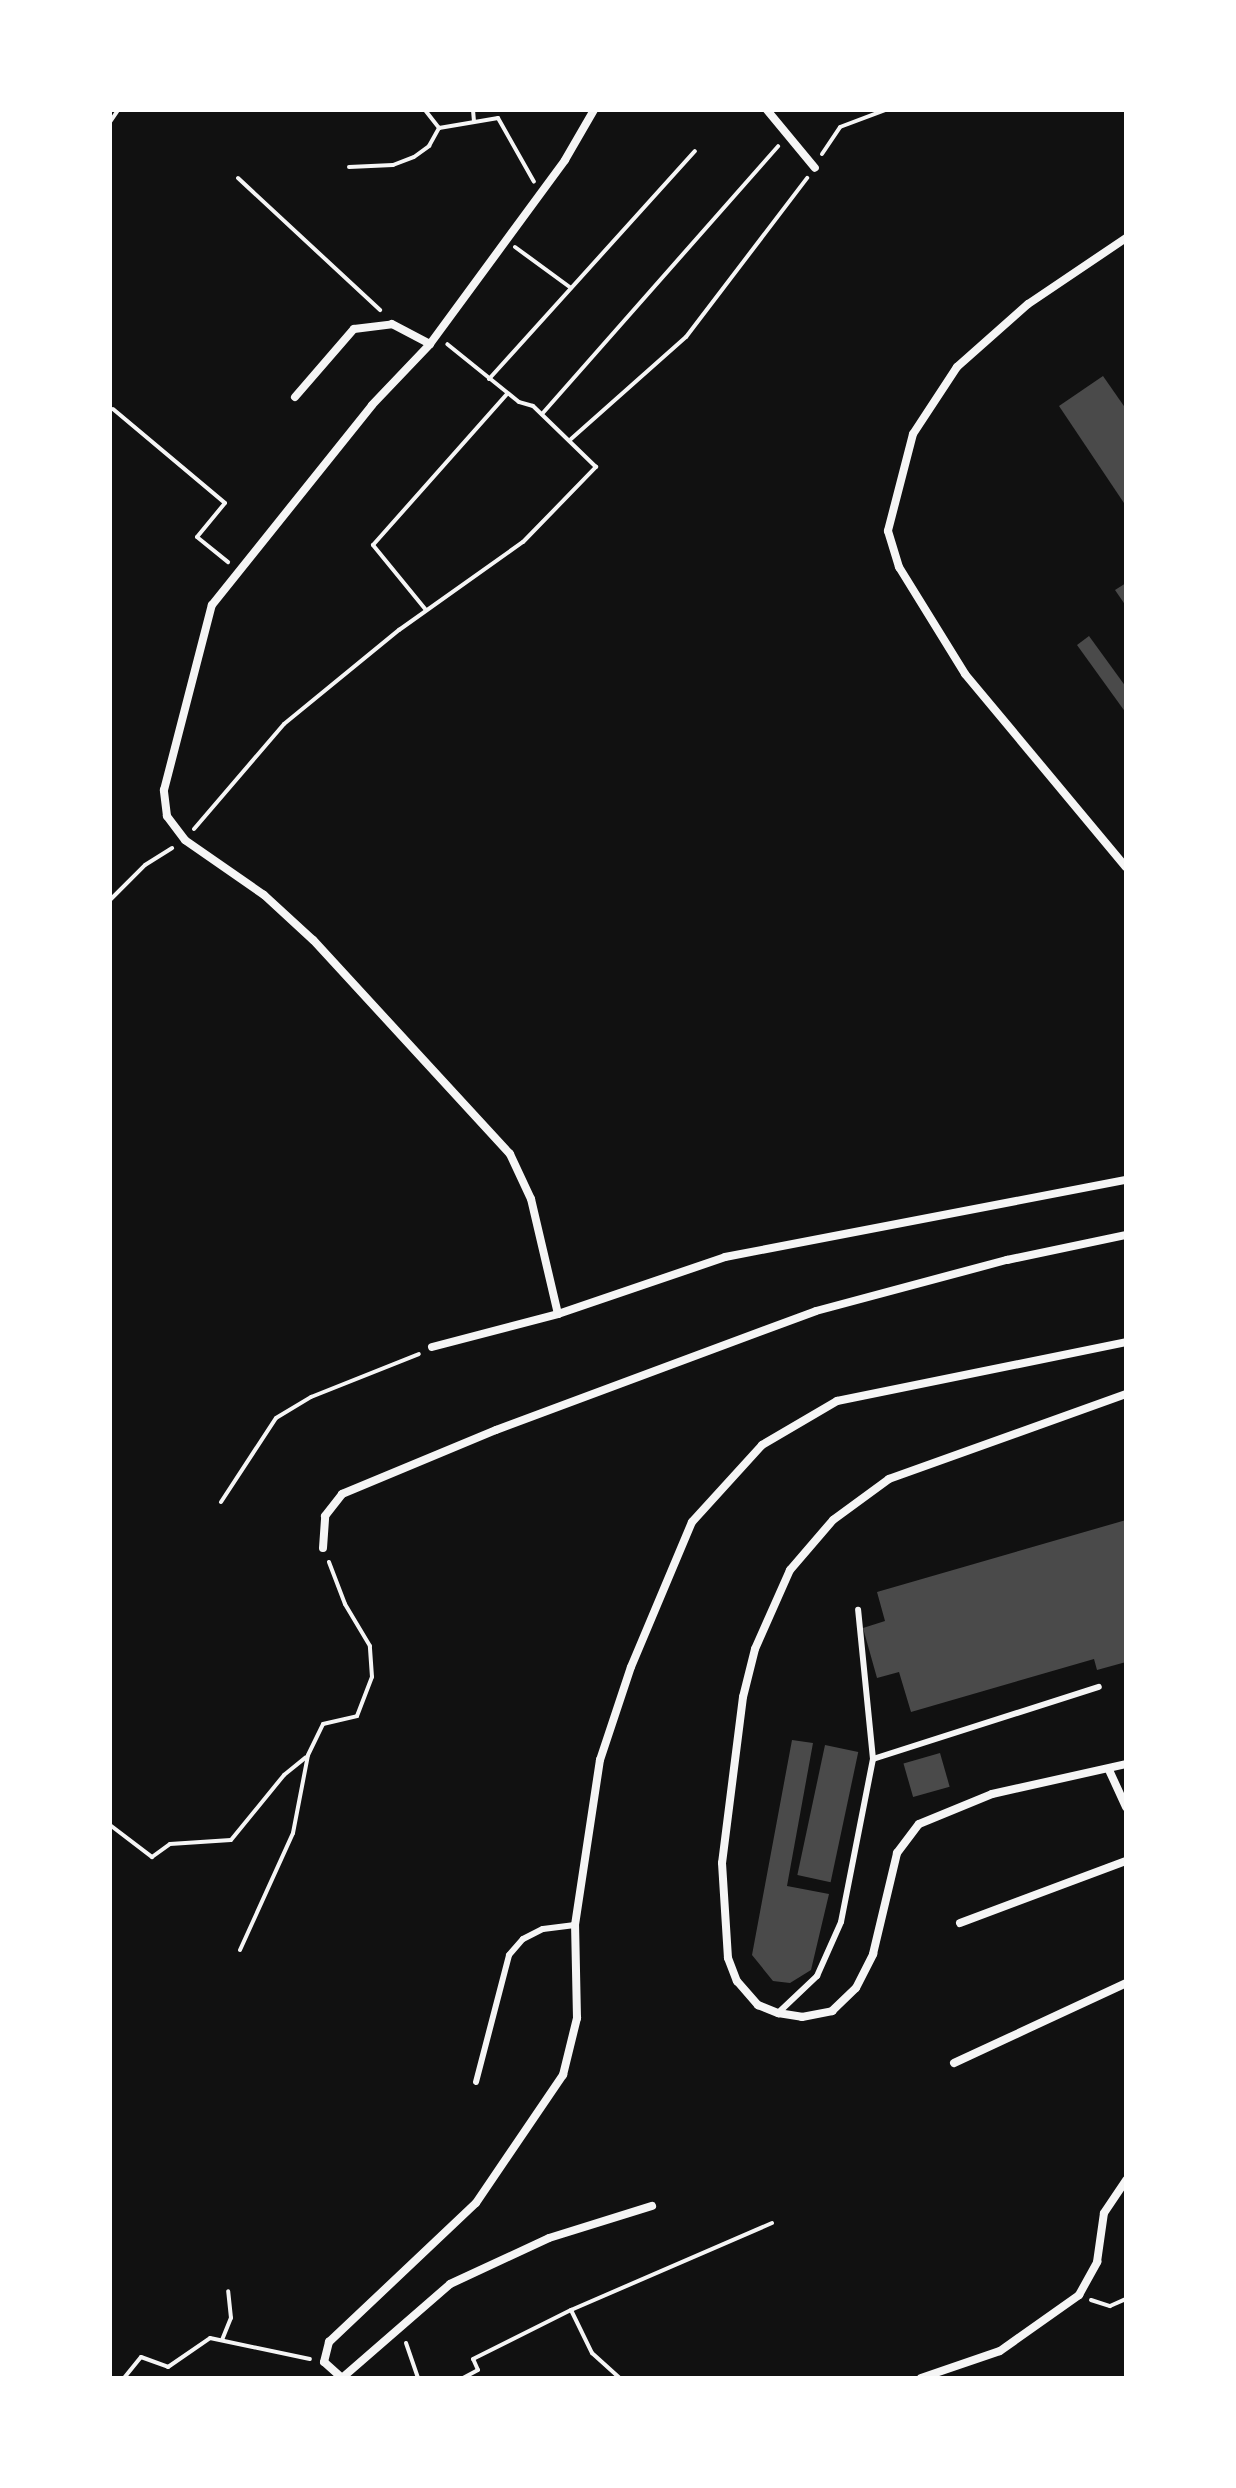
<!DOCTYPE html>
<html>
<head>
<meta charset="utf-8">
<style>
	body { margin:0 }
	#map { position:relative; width:1236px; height:2488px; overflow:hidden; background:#111; font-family:Poppins,sans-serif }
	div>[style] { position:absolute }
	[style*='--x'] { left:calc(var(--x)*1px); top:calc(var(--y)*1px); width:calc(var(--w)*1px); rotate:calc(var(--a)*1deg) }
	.building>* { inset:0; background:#4a4a4a; transform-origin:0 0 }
	.path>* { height:4px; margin:-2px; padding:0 2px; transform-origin:2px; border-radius:2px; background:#f5f5f5 }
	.service>* { height:6px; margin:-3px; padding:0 3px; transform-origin:3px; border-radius:3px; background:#f5f5f5 }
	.minor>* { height:8px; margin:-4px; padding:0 4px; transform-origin:4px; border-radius:4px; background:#f5f5f5 }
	span { translate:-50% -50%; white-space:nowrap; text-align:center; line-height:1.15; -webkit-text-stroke:8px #fff; paint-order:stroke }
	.frame { position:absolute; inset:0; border:112px solid #fff; pointer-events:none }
</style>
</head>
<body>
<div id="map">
	<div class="building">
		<i style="clip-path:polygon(1103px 376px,1126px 409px,1126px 506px,1059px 406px)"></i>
		<i style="clip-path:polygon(1126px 583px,1126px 606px,1115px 590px)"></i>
		<i style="clip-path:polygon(1089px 636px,1126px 687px,1126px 713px,1077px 645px)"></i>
		<i style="clip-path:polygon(1126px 1520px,1126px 1662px,1097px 1670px,1094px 1659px,911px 1712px,899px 1672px,877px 1678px,863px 1628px,885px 1621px,877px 1592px)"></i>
		<i style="clip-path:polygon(792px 1740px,813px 1743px,787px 1886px,829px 1894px,811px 1970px,790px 1983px,773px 1981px,752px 1955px)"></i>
		<i style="left:825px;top:1745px;width:34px;height:133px;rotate:12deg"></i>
		<i style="left:940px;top:1753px;width:35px;height:38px;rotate:74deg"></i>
	</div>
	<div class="path">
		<i style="--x:425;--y:110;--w:23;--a:52"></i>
		<i style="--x:473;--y:110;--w:11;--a:85"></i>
		<i style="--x:110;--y:122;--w:14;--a:-56"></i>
		<i style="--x:439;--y:128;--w:60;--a:-9.6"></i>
		<i style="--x:498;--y:118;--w:73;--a:60.6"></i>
		<i style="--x:822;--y:154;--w:32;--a:-56"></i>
		<i style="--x:840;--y:127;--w:48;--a:-20.7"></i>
		<i style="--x:349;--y:167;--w:44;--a:-2.6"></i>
		<i style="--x:393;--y:165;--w:22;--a:-21"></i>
		<i style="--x:414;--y:157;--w:19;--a:-36"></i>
		<i style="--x:429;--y:146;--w:21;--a:-61"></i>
		<i style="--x:238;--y:178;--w:194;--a:42.9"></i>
		<i style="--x:515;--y:247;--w:69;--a:36.2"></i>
		<i style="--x:489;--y:379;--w:307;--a:-47.9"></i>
		<i style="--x:113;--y:409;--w:146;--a:40"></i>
		<i style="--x:225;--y:503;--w:44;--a:129.5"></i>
		<i style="--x:197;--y:537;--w:40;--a:39"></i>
		<i style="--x:542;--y:414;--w:357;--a:-48.6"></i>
		<i style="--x:571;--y:439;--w:154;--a:-41.6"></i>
		<i style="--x:686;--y:337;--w:200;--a:-52.7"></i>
		<i style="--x:426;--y:610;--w:84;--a:-129.2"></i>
		<i style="--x:373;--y:545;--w:202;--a:-48.4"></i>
		<i style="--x:194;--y:829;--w:138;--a:-49.4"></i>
		<i style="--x:284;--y:724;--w:149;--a:-39.3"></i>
		<i style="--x:399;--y:630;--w:152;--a:-35.4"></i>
		<i style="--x:523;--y:542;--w:105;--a:-45.8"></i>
		<i style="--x:596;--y:467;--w:88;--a:-135.9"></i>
		<i style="--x:533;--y:406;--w:15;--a:-164"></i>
		<i style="--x:519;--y:402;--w:92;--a:-141.1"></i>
		<i style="--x:110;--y:900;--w:49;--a:-45"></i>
		<i style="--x:145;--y:865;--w:32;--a:-32"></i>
		<i style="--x:221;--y:1502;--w:100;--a:-56.8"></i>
		<i style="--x:276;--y:1418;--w:41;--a:-31"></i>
		<i style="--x:311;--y:1397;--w:116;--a:-21.7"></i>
		<i style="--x:110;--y:1825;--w:53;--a:37.3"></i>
		<i style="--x:152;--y:1857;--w:22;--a:-36"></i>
		<i style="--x:170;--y:1844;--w:61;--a:-3.8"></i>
		<i style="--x:231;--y:1840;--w:84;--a:-50.8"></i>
		<i style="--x:284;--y:1775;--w:28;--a:-39"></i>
		<i style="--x:240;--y:1950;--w:128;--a:-65.6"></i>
		<i style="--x:293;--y:1833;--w:79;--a:-79.1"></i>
		<i style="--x:308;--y:1755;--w:34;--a:-64"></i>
		<i style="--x:323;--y:1724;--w:35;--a:-13"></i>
		<i style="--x:357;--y:1716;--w:42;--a:-69"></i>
		<i style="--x:372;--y:1677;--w:31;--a:-94"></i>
		<i style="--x:370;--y:1646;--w:49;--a:-120.8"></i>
		<i style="--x:345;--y:1604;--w:45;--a:-110.9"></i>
		<i style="--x:1091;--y:2300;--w:20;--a:18"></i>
		<i style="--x:1110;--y:2306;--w:17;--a:-24"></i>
		<i style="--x:571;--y:2310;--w:48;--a:64"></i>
		<i style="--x:592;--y:2353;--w:38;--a:42"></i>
		<i style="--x:222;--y:2340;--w:24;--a:-68"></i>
		<i style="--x:231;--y:2318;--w:27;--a:-96"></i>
		<i style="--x:406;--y:2343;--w:37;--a:71"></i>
		<i style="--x:124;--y:2378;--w:27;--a:-51"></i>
		<i style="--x:141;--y:2357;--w:29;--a:20"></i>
		<i style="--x:168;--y:2367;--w:51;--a:-34.6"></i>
		<i style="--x:210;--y:2338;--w:102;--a:11.9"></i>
		<i style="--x:463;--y:2378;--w:17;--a:-28"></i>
		<i style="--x:478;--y:2370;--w:12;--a:-114"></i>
		<i style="--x:473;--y:2359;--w:110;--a:-26.6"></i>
		<i style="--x:571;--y:2310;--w:219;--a:-23.4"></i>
	</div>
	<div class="service">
		<i style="--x:873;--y:1759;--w:237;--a:-17.7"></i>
		<i style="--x:778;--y:2013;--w:54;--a:-43.5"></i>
		<i style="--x:817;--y:1976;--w:59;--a:-66"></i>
		<i style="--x:841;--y:1922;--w:166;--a:-78.9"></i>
		<i style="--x:873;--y:1759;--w:150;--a:-95.7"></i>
		<i style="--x:476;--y:2082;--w:131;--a:-75.4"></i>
		<i style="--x:509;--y:1955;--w:21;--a:-49"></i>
		<i style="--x:523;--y:1939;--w:22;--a:-27"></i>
		<i style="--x:543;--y:1929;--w:32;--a:-7"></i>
	</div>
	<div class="minor">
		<i style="--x:767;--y:110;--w:75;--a:50.4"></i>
		<i style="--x:1126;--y:238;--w:118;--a:146"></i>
		<i style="--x:1028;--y:304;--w:95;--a:138.4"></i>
		<i style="--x:957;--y:367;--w:80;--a:123.3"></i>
		<i style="--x:913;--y:434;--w:100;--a:104.5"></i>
		<i style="--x:888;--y:531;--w:38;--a:73"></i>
		<i style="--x:899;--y:567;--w:126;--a:58.3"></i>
		<i style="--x:965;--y:674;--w:251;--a:50.2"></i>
		<i style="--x:295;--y:397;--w:90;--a:-49.1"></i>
		<i style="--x:354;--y:329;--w:38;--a:-7"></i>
		<i style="--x:392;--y:324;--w:43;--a:27.8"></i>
		<i style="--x:558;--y:1314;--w:118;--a:-103.2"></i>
		<i style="--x:531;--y:1199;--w:50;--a:-115"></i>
		<i style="--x:510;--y:1154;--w:291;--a:-132.6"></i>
		<i style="--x:313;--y:940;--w:67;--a:-137.4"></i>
		<i style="--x:264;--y:895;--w:96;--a:-145.2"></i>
		<i style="--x:185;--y:840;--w:30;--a:-127"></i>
		<i style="--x:167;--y:816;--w:26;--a:-97"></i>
		<i style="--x:164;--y:790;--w:191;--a:-75.5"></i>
		<i style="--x:212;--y:605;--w:256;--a:-51.3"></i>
		<i style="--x:372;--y:405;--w:84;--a:-46.4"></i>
		<i style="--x:430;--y:344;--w:228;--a:-53.7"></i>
		<i style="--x:565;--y:160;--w:58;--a:-59.9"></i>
		<i style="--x:432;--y:1347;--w:130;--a:-14.7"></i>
		<i style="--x:558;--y:1314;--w:176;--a:-18.8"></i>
		<i style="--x:725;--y:1257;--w:408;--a:-10.9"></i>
		<i style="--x:1126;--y:1394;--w:252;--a:160.3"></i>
		<i style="--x:889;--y:1479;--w:69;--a:143.8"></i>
		<i style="--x:833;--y:1520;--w:66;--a:130.7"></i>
		<i style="--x:790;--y:1570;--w:86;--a:113.9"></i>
		<i style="--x:755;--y:1649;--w:49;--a:104"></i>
		<i style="--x:743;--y:1697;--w:167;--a:97.2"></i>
		<i style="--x:722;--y:1863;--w:95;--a:86.4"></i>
		<i style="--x:728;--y:1958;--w:25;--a:69"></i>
		<i style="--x:737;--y:1981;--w:32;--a:49"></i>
		<i style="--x:758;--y:2005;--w:22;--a:22"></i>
		<i style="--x:778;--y:2013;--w:24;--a:9"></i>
		<i style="--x:802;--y:2017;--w:31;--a:-11"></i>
		<i style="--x:832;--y:2011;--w:33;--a:-44"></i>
		<i style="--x:856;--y:1988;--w:38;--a:-63"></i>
		<i style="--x:873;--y:1954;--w:104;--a:-76.6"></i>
		<i style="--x:897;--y:1853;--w:36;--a:-53"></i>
		<i style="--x:919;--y:1824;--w:79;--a:-22.3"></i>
		<i style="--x:992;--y:1794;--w:137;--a:-12.6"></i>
		<i style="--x:323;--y:1548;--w:32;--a:-86"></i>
		<i style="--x:325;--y:1516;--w:28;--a:-52"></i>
		<i style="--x:342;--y:1494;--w:167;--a:-22.6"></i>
		<i style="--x:496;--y:1430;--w:341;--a:-20.4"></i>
		<i style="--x:816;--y:1311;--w:198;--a:-15"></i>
		<i style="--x:1007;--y:1260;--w:122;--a:-11.9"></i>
		<i style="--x:1109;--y:1770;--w:41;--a:65.3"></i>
		<i style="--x:960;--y:1923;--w:177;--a:-20.5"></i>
		<i style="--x:954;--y:2063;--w:190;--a:-24.9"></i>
		<i style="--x:342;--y:2378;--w:24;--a:-138"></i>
		<i style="--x:324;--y:2362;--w:21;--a:-76"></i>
		<i style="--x:329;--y:2342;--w:202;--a:-43.4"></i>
		<i style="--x:476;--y:2203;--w:155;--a:-55.8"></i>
		<i style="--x:563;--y:2075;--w:59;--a:-76.2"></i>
		<i style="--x:577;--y:2018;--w:93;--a:-91.2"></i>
		<i style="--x:575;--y:1925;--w:167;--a:-81.4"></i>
		<i style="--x:600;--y:1760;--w:98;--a:-71.6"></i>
		<i style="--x:631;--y:1667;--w:157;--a:-67.2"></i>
		<i style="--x:692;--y:1522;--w:104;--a:-47.7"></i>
		<i style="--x:762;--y:1445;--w:87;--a:-30.4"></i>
		<i style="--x:837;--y:1401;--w:295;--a:-11.5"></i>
		<i style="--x:342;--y:2378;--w:143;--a:-41"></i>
		<i style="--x:450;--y:2284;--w:109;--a:-24.9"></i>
		<i style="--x:549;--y:2238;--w:108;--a:-17.3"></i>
		<i style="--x:921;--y:2378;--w:83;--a:-18.9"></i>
		<i style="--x:1000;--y:2351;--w:97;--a:-35.3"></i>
		<i style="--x:1079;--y:2295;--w:38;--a:-61"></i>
		<i style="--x:1097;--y:2262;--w:49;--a:-81.9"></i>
		<i style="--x:1104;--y:2213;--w:40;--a:-56"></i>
	</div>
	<div class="frame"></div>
</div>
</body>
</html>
